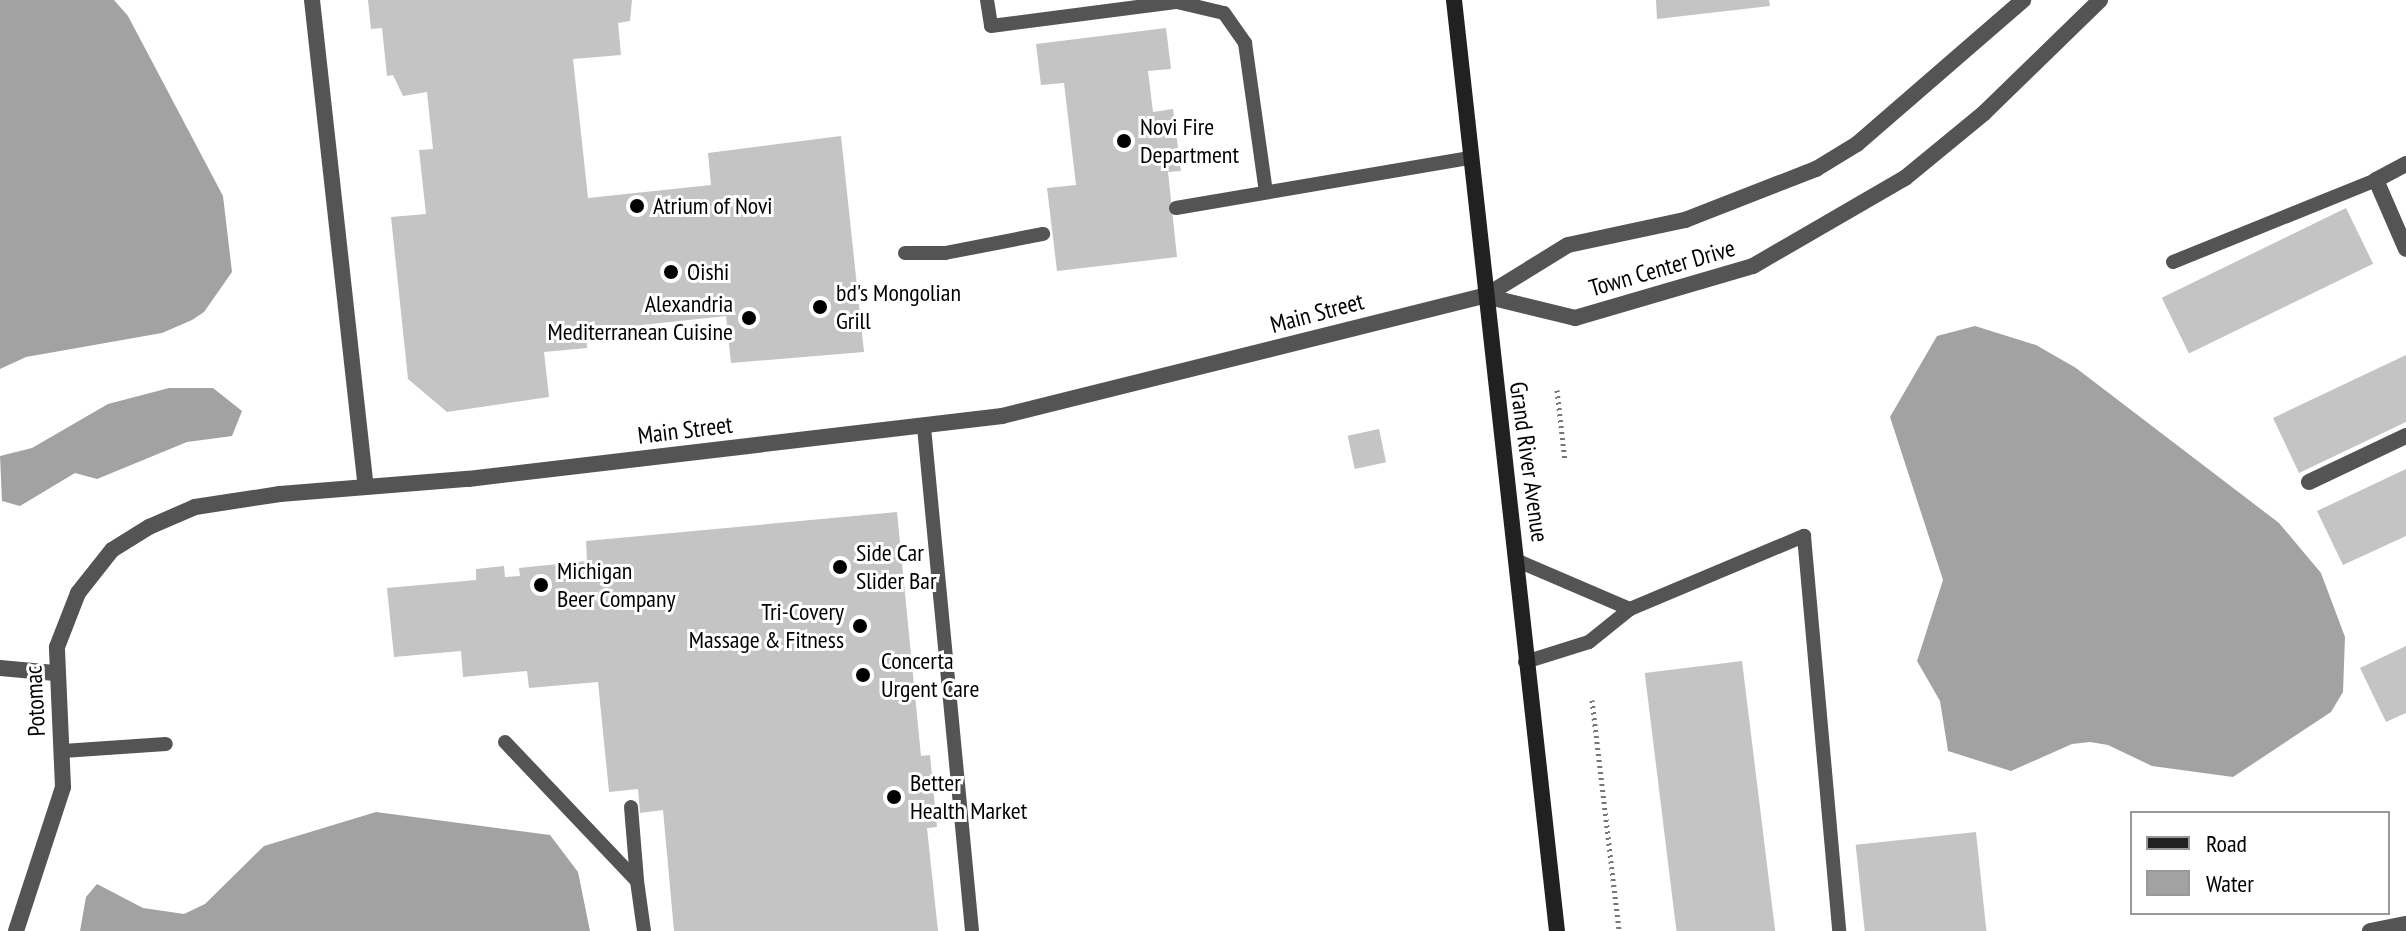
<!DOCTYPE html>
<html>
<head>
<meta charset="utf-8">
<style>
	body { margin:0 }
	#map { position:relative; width:2406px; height:931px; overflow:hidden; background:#fff; font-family:"PT Sans Narrow",sans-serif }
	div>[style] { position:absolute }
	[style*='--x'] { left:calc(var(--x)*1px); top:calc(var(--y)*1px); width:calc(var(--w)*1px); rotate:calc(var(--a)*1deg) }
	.water>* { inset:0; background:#a2a2a2 }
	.building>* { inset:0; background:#c4c4c4; transform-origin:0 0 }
	.path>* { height:5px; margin-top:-2.5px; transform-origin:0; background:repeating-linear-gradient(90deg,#767676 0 2px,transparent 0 6px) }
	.service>* { height:14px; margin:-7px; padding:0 7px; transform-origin:7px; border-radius:7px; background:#545454 }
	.minor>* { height:16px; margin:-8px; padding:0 8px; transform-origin:8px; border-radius:8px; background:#545454 }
	.secondary>* { height:16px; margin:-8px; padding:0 8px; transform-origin:8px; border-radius:8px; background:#212121 }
	.dots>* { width:22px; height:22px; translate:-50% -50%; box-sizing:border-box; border:4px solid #fff; border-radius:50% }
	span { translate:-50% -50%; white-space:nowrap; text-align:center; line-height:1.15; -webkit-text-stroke:6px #fff; paint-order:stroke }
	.poi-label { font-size:24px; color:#000 }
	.left { translate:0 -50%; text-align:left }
	.right { translate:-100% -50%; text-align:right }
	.street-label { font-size:24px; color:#000 }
	.legend { position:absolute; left:2130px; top:811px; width:260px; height:104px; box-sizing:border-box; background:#fff; border:2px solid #999; margin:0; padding:10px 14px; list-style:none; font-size:24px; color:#000 }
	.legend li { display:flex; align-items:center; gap:16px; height:40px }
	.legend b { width:40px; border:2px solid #999 }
</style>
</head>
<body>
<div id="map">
	<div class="water">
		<i style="clip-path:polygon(0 0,114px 0,128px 16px,223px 196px,232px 272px,204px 312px,192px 320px,162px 333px,26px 357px,0 369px)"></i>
		<i style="clip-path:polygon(1975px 326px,2036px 345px,2076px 368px,2279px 523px,2321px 573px,2345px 637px,2343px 692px,2331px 712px,2233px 777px,2152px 766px,2108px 745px,2090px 742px,2072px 744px,2011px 771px,1948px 751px,1940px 701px,1917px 661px,1943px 580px,1890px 417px,1937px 336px)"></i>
		<i style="clip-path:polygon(169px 388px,213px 388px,242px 411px,232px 436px,187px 442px,97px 479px,75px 473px,20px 506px,2px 501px,0 456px,32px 448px,108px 404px)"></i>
		<i style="clip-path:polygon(376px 812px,550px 835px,578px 872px,590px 931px,80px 931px,86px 897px,97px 884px,143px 908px,184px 914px,205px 904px,264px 846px)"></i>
	</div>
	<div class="building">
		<i style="clip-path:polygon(368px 0,632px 0,630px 21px,618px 23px,621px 55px,573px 59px,588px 198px,711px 185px,708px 153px,841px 136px,864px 352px,731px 363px,726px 316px,586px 331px,587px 348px,544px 352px,549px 397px,447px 412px,408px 379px,391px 217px,426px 214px,419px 150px,433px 149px,427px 92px,403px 96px,393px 75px,387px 76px,382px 28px,371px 29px)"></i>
		<i style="clip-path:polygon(1656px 0,1769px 0,1770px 6px,1657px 19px)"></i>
		<i style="clip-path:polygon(1166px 28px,1171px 69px,1148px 71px,1153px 112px,1173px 109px,1181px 171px,1168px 172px,1177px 257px,1057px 271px,1047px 188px,1076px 185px,1064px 83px,1041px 85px,1036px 44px)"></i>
		<i style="left:2346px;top:208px;width:62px;height:205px;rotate:64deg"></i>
		<i style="clip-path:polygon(2406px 355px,2406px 422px,2299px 473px,2273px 418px)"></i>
		<i style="left:1379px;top:429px;width:34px;height:32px;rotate:78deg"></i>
		<i style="clip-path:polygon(2406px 469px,2406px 536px,2343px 565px,2317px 511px)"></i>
		<i style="clip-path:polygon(897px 512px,921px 756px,930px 755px,937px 827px,927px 828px,938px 931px,674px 931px,663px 810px,640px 813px,638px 789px,609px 792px,598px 682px,529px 688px,527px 671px,463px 677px,461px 651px,394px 657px,387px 588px,476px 580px,476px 569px,504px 566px,505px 577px,520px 576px,519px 568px,587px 561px,586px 541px)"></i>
		<i style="clip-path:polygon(2406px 646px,2406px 713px,2386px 722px,2360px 668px)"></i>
		<i style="left:1742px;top:661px;width:272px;height:98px;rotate:83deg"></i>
		<i style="left:1976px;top:832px;width:100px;height:121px;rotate:84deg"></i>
	</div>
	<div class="path">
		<i style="--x:1557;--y:390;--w:71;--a:83.6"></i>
		<i style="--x:1592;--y:700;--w:233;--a:83.3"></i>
	</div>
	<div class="service">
		<i style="--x:987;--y:0;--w:26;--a:81"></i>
		<i style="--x:991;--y:26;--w:188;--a:-7.4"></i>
		<i style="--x:1177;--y:2;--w:48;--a:13.2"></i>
		<i style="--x:1224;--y:13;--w:37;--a:55"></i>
		<i style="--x:1245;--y:43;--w:150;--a:82"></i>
		<i style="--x:1176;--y:208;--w:298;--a:-9.7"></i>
		<i style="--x:905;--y:253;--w:40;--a:0"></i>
		<i style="--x:945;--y:253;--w:100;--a:-11"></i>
		<i style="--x:2173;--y:262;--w:219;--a:-22"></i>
		<i style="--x:924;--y:427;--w:506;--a:84.56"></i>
		<i style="--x:1518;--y:561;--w:122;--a:23.2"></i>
		<i style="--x:1525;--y:662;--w:67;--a:-17.4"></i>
		<i style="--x:1589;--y:642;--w:53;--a:-38.8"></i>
		<i style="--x:1630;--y:609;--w:189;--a:-22.8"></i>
		<i style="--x:1804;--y:536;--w:397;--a:84.9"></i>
		<i style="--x:505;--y:742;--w:192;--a:46.5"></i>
		<i style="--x:637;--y:881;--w:50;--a:82"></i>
		<i style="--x:63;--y:751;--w:103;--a:-3.9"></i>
		<i style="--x:631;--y:807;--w:73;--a:85.3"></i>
	</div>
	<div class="minor">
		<i style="--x:312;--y:0;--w:490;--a:83.7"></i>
		<i style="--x:2406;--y:164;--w:34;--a:152"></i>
		<i style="--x:2376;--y:180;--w:75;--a:66.5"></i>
		<i style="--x:1485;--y:296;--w:93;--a:13.7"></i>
		<i style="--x:1575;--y:318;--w:185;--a:-16.3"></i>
		<i style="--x:1753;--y:266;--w:176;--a:-30.1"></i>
		<i style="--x:1905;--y:178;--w:102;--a:-39.4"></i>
		<i style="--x:1984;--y:113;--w:162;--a:-44.2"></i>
		<i style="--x:2309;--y:482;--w:107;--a:-25.4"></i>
		<i style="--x:0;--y:668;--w:55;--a:5.2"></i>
		<i style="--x:16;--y:931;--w:151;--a:-71.9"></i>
		<i style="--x:63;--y:787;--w:140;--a:-92.5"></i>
		<i style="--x:57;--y:647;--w:58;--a:-68.7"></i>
		<i style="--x:78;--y:593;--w:55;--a:-51.7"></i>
		<i style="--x:112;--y:550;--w:44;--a:-31.9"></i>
		<i style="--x:149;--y:527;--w:50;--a:-23.5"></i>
		<i style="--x:195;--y:507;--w:86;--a:-8.7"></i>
		<i style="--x:280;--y:494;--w:189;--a:-4.6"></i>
		<i style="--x:468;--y:479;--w:538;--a:-6.73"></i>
		<i style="--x:1002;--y:416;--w:498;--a:-14"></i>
		<i style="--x:1485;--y:296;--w:97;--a:-31.6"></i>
		<i style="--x:1568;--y:245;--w:120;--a:-12.1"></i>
		<i style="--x:1685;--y:220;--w:141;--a:-21.3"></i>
		<i style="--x:1816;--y:169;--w:48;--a:-31.4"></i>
		<i style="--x:1857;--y:144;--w:220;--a:-40.9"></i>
		<i style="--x:2370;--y:931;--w:37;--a:-11"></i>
	</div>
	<div class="secondary">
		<i style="--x:1454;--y:0;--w:937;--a:83.69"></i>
	</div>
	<div class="dots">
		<i style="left:1124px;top:141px;background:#000"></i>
		<i style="left:637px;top:206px;background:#000"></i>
		<i style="left:671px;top:272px;background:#000"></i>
		<i style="left:820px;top:307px;background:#000"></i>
		<i style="left:749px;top:318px;background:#000"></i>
		<i style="left:840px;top:567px;background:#000"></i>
		<i style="left:541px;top:585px;background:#000"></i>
		<i style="left:860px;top:626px;background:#000"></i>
		<i style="left:863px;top:675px;background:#000"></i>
		<i style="left:894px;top:797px;background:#000"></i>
	</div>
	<div class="poi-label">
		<span class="left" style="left:1140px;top:141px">Novi Fire<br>Department</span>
		<span class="left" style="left:653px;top:206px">Atrium of Novi</span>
		<span class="left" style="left:687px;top:272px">Oishi</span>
		<span class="left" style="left:836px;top:307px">bd's Mongolian<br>Grill</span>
		<span class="right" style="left:733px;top:318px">Alexandria<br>Mediterranean Cuisine</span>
		<span class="left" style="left:856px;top:567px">Side Car<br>Slider Bar</span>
		<span class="left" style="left:557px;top:585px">Michigan<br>Beer Company</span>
		<span class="right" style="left:844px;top:626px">Tri-Covery<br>Massage &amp; Fitness</span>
		<span class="left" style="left:881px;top:675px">Concerta<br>Urgent Care</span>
		<span class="left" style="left:910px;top:797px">Better<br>Health Market</span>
	</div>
	<div class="street-label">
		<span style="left:1662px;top:268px;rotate:-16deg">Town Center Drive</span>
		<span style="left:1317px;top:313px;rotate:-15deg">Main Street</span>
		<span style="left:685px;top:430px;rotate:-7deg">Main Street</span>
		<span style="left:1529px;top:462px;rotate:82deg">Grand River Avenue</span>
		<span style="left:35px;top:701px;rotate:-93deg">Potomac</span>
	</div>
	<ul class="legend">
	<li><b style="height:10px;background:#212121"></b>Road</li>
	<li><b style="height:22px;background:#a2a2a2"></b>Water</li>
	</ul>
</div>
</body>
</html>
